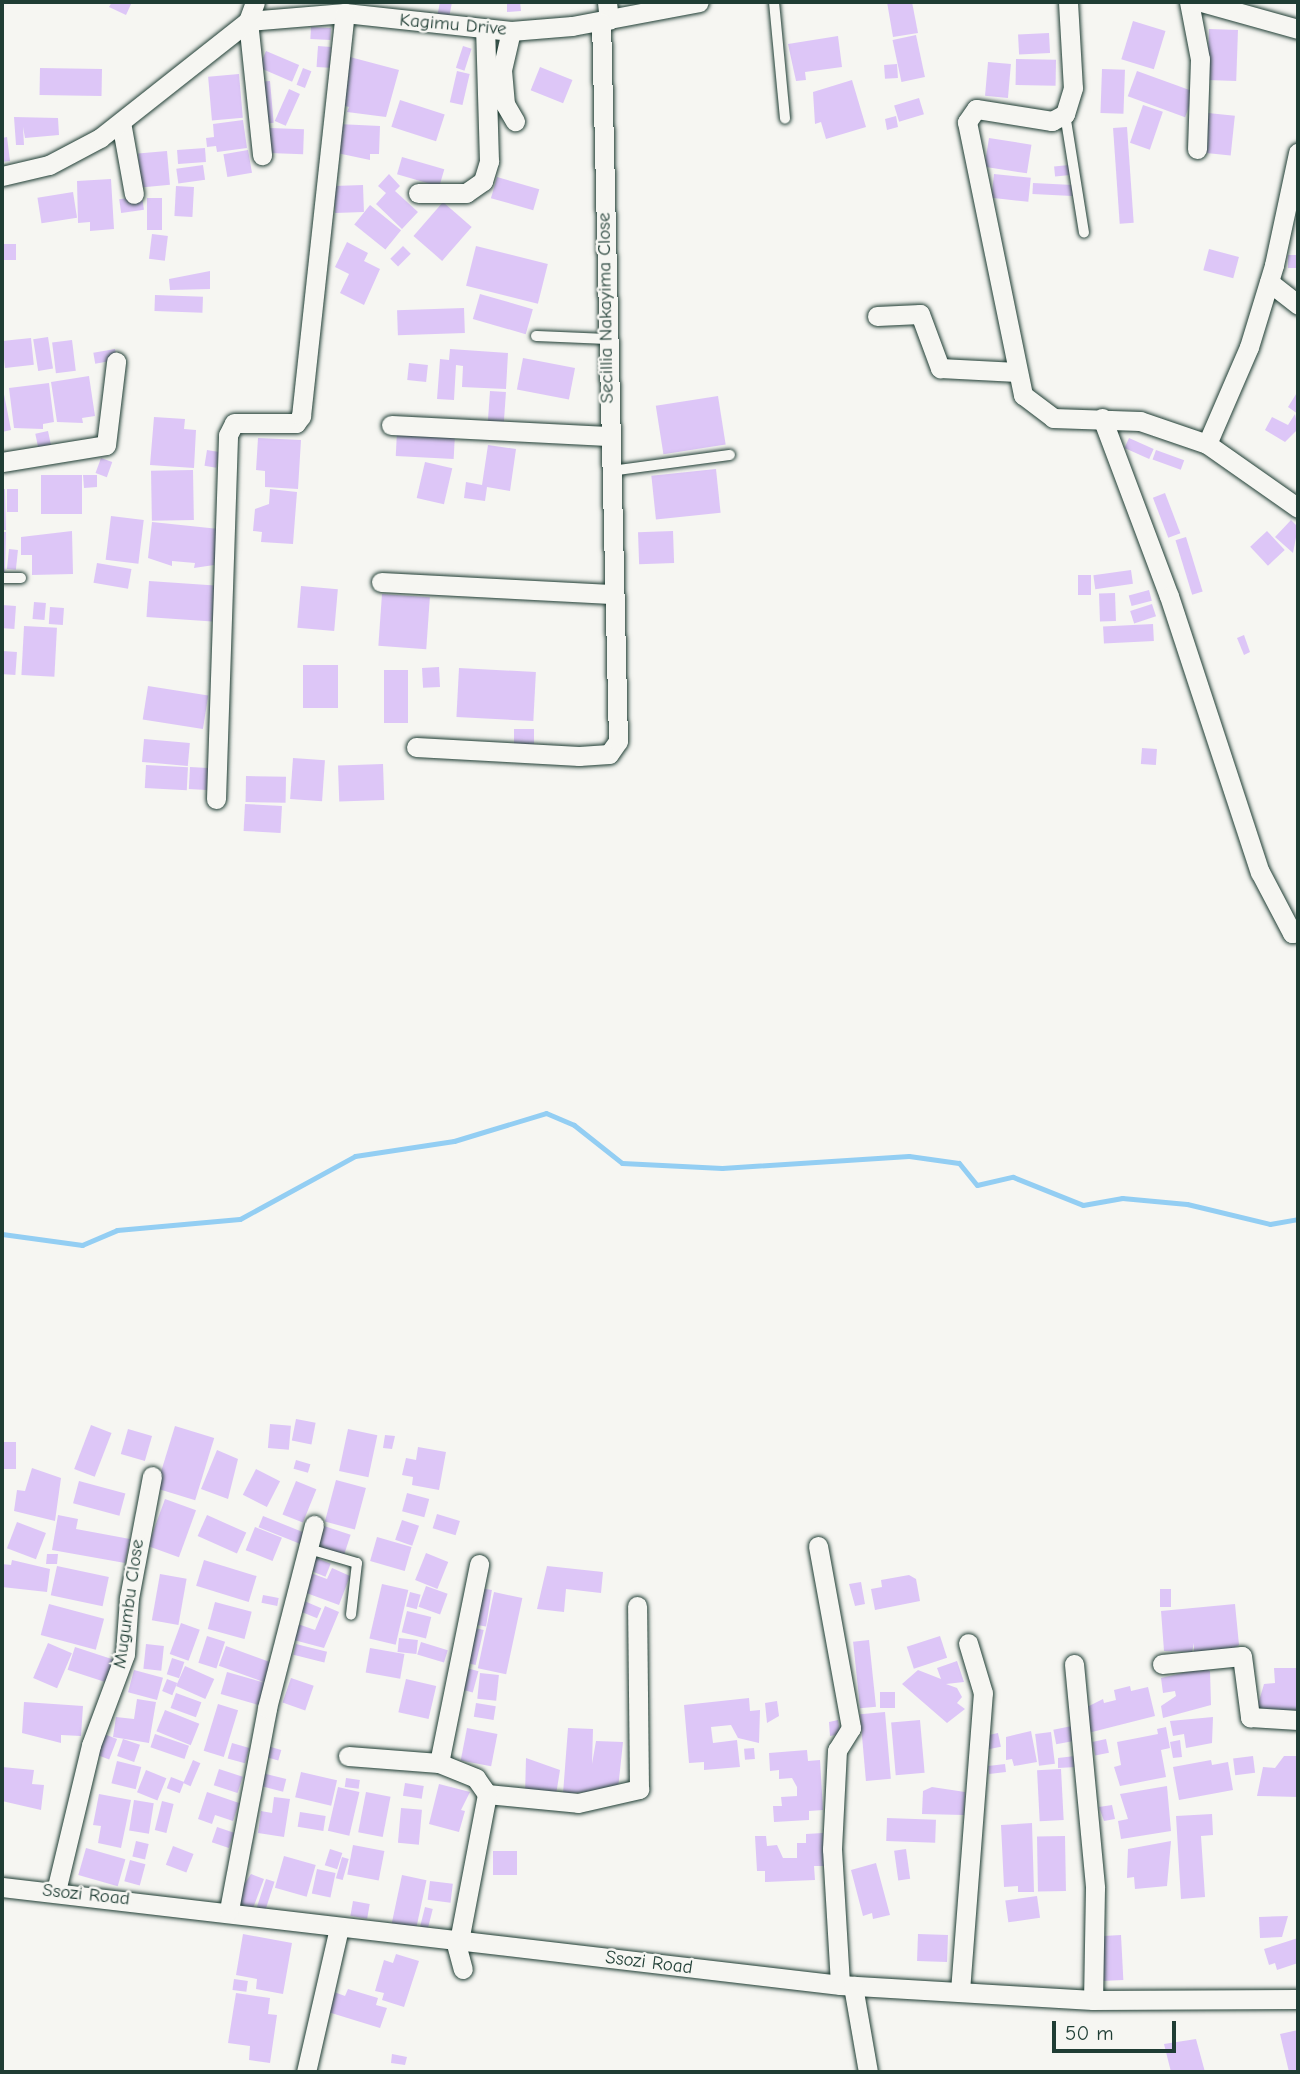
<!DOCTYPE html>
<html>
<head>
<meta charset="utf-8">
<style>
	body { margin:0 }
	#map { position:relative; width:1300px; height:2074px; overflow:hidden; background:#f6f6f2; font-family:"Comic Neue",sans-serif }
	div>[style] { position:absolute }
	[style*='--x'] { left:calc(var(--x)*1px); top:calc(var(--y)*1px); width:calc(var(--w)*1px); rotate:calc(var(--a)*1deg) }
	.stream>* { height:5px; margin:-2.5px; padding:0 2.5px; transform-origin:2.5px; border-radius:2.5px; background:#93cef3 }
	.building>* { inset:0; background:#ddc6f7; transform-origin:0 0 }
	.roads { filter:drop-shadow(0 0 2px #1f3d34) drop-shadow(0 0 2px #1f3d34) }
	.lane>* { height:10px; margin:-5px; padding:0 5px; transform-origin:5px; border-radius:5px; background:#f6f6f2 }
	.street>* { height:19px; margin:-9.5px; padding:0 9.5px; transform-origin:9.5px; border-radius:9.5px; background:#f6f6f2 }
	span { translate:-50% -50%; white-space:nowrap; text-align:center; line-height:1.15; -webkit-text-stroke:5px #f6f6f2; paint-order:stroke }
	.street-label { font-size:19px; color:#1f3d34 }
	.frame { position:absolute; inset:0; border:4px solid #1f3d34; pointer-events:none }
	.scale { position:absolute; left:1052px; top:2021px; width:124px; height:32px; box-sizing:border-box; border:4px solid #1f3d34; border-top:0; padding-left:9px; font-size:21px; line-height:24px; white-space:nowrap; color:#1f3d34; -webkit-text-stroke:5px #f6f6f2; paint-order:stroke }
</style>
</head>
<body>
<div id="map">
	<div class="stream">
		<i style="--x:2;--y:1234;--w:81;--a:7.8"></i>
		<i style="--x:82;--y:1245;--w:38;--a:-23"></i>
		<i style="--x:117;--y:1230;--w:123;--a:-5.1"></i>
		<i style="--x:240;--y:1219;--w:131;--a:-28.7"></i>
		<i style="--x:355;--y:1156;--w:100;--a:-8.6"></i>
		<i style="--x:454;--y:1141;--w:96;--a:-16.9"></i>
		<i style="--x:546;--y:1113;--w:30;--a:23"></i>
		<i style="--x:574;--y:1125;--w:61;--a:38.4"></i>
		<i style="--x:622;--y:1163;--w:100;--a:2.9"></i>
		<i style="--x:722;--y:1168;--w:187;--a:-3.7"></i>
		<i style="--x:909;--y:1156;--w:50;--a:8"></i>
		<i style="--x:959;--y:1163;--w:28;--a:51"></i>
		<i style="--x:977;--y:1185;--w:37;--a:-13"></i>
		<i style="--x:1013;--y:1177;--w:75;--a:21.8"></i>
		<i style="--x:1083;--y:1205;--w:40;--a:-10"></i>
		<i style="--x:1122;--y:1198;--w:65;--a:5.3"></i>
		<i style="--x:1187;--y:1204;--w:85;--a:13.5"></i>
		<i style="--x:1270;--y:1224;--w:28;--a:-10"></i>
	</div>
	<div class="building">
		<i style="clip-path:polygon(112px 2px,132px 2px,126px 15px,109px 7px)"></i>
		<i style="clip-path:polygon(440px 2px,452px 2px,449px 18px,437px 17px)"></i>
		<i style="clip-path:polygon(507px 2px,520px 2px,521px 11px,507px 12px)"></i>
		<i style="clip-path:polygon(887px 2px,912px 2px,918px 33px,893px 37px)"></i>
		<i style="left:1133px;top:21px;width:34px;height:40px;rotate:17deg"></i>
		<i style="left:311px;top:27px;width:20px;height:12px;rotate:3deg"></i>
		<i style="left:1209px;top:29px;width:29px;height:51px;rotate:2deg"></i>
		<i style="left:1049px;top:33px;width:20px;height:31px;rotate:87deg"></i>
		<i style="left:916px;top:35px;width:43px;height:24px;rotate:78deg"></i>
		<i style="clip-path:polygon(838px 36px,842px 67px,805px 72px,806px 80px,796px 81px,788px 44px)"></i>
		<i style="left:318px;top:46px;width:13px;height:21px;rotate:4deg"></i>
		<i style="left:463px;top:46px;width:9px;height:23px;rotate:18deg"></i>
		<i style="left:266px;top:51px;width:36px;height:18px;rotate:23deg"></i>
		<i style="clip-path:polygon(350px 57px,399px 70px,386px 117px,347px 112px,349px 107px,337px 104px)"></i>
		<i style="left:1016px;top:59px;width:40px;height:26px;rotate:1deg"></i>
		<i style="left:988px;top:62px;width:23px;height:34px;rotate:5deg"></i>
		<i style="left:897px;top:64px;width:14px;height:13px;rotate:86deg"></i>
		<i style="left:540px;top:67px;width:35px;height:25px;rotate:22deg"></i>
		<i style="left:40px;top:68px;width:62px;height:27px;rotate:1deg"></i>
		<i style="left:303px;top:68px;width:9px;height:18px;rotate:21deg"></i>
		<i style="left:1102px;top:69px;width:23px;height:44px;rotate:2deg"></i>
		<i style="left:457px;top:71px;width:13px;height:32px;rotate:13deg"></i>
		<i style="left:1137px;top:71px;width:61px;height:27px;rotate:20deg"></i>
		<i style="left:239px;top:74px;width:44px;height:31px;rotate:85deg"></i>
		<i style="clip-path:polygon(852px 80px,866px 127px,826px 139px,821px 122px,815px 124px,813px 92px)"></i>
		<i style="left:270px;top:81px;width:42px;height:10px;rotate:85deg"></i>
		<i style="left:289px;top:89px;width:12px;height:35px;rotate:24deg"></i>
		<i style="left:919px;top:98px;width:17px;height:26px;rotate:73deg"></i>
		<i style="left:400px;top:100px;width:47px;height:28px;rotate:18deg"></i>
		<i style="left:1143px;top:105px;width:21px;height:40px;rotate:19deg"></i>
		<i style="left:1208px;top:113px;width:27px;height:40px;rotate:6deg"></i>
		<i style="clip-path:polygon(896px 116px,898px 127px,887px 130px,885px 119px)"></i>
		<i style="clip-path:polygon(14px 117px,58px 118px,59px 135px,25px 138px,23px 127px,24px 145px,16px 145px)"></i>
		<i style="clip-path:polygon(243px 120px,247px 148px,217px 152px,216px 146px,207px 147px,206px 138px,214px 137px,213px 124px)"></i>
		<i style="clip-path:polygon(338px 124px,380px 126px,379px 154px,370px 154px,370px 160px,337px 153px)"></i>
		<i style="left:1127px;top:127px;width:96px;height:14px;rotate:86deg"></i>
		<i style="left:270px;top:128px;width:34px;height:25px;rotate:2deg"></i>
		<i style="clip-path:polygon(7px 137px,10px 161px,2px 162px,2px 138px)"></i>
		<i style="left:989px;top:138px;width:43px;height:29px;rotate:9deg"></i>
		<i style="left:205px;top:148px;width:14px;height:28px;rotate:86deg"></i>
		<i style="left:248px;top:150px;width:23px;height:25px;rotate:80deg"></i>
		<i style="left:167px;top:151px;width:34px;height:29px;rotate:85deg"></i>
		<i style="left:402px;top:157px;width:44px;height:18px;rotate:16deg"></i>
		<i style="left:203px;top:165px;width:15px;height:27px;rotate:82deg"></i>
		<i style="left:1069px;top:165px;width:10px;height:15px;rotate:84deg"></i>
		<i style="clip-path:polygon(389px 174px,400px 186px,395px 191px,418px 212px,402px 229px,376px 204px,386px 193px,378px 186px)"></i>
		<i style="left:994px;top:174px;width:37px;height:24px;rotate:6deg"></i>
		<i style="left:497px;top:177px;width:44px;height:22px;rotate:16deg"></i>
		<i style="clip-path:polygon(111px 179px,114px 229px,90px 231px,90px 222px,78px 223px,77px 181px)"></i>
		<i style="left:1033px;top:183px;width:40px;height:11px;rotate:3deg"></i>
		<i style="left:363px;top:185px;width:27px;height:29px;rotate:88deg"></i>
		<i style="left:176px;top:186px;width:18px;height:30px;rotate:3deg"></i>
		<i style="left:73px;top:192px;width:26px;height:36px;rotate:81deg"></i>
		<i style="left:142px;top:196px;width:14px;height:23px;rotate:82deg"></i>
		<i style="left:147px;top:198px;width:15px;height:32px"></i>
		<i style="left:443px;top:202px;width:38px;height:45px;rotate:41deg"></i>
		<i style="left:370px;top:205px;width:40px;height:25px;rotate:39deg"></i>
		<i style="left:152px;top:234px;width:16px;height:25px;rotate:7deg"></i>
		<i style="clip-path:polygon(347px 242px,368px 253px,364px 261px,380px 269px,364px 305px,340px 293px,349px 274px,335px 267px)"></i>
		<i style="left:2px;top:244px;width:14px;height:16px"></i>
		<i style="left:403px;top:246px;width:11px;height:18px;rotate:45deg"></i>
		<i style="left:476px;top:246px;width:74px;height:41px;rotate:14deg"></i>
		<i style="left:1209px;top:249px;width:31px;height:22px;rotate:15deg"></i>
		<i style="left:1288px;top:255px;width:10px;height:13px"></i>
		<i style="clip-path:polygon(210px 271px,210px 289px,170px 290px,169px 279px)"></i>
		<i style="left:480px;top:294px;width:55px;height:26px;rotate:16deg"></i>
		<i style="left:155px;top:295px;width:48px;height:16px;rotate:2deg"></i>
		<i style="left:464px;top:308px;width:25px;height:67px;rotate:88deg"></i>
		<i style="left:48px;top:337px;width:32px;height:15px;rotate:81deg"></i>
		<i style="left:31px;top:338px;width:27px;height:29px;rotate:84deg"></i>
		<i style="left:72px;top:340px;width:31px;height:20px;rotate:83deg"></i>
		<i style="left:115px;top:349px;width:11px;height:22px;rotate:80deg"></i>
		<i style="clip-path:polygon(450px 349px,508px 353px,506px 389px,462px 387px,463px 366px,456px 365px,454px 400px,437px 399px,440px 359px,449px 360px)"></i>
		<i style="left:523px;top:358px;width:53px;height:32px;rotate:11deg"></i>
		<i style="left:409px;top:363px;width:19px;height:17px;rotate:6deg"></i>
		<i style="clip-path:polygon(89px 376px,95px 416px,82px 418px,83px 423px,57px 422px,51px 382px)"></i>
		<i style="clip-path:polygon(49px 383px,54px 422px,43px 424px,43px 429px,14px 428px,9px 388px)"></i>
		<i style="clip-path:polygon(2px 384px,11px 430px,2px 432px)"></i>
		<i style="left:490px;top:391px;width:16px;height:31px;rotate:4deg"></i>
		<i style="clip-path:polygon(1298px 391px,1298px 414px,1288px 407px)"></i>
		<i style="left:718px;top:396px;width:49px;height:63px;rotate:81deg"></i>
		<i style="clip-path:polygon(1295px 414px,1298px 429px,1285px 442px,1265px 430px,1272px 417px,1288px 425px)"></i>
		<i style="clip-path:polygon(154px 417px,185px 419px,184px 429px,196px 430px,194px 468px,150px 465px)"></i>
		<i style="left:48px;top:431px;width:14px;height:13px;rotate:78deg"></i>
		<i style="left:397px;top:432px;width:58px;height:24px;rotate:3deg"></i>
		<i style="clip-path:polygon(258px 438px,301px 440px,298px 489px,265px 487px,265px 471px,256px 470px)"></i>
		<i style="left:1129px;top:438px;width:27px;height:11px;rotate:24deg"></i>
		<i style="clip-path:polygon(488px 445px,516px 449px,510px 491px,487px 487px,485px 501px,464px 498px,466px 482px,482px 485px)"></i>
		<i style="left:207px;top:450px;width:12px;height:16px;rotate:9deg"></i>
		<i style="left:1156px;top:450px;width:30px;height:10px;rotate:20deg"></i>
		<i style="left:101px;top:458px;width:12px;height:16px;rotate:20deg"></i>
		<i style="left:425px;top:462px;width:28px;height:37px;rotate:13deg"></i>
		<i style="left:716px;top:469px;width:44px;height:65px;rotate:84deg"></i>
		<i style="left:193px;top:470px;width:50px;height:42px;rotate:89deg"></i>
		<i style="left:82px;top:475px;width:39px;height:41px;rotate:90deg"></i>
		<i style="clip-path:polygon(83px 475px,97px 475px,97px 487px,84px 488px)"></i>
		<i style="clip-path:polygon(2px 489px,5px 489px,6px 530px,2px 530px)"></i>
		<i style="left:7px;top:489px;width:11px;height:23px"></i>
		<i style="clip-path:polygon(270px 489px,297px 492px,293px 544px,261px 542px,262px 532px,253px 531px,255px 509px,269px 504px)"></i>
		<i style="left:1165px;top:493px;width:43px;height:13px;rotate:69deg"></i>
		<i style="left:111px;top:516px;width:33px;height:44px;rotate:7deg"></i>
		<i style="clip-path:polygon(1291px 520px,1298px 527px,1293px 553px,1275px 537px)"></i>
		<i style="clip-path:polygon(152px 522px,219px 529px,214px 565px,194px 568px,195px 563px,172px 561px,172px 566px,148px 558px)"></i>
		<i style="clip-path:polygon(72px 531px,73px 574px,32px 575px,32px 555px,21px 555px,21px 537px)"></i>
		<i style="left:673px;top:531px;width:32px;height:35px;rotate:88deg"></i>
		<i style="left:1267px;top:531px;width:26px;height:23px;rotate:47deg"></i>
		<i style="clip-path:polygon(2px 532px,6px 532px,5px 572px,2px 572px)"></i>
		<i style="left:1186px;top:537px;width:57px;height:11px;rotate:73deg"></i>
		<i style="left:9px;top:549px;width:9px;height:20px;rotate:6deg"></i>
		<i style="left:97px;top:563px;width:35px;height:20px;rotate:10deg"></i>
		<i style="left:1131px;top:570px;width:14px;height:38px;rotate:82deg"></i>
		<i style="left:1078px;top:575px;width:13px;height:20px"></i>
		<i style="left:149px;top:581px;width:66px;height:36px;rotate:4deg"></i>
		<i style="left:301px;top:586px;width:37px;height:42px;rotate:5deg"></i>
		<i style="left:1149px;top:590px;width:11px;height:21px;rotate:75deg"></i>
		<i style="left:1115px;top:593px;width:28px;height:16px;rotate:88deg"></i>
		<i style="left:382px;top:594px;width:48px;height:52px;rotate:4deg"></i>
		<i style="left:34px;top:602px;width:12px;height:17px;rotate:5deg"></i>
		<i style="left:1152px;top:604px;width:13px;height:23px;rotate:72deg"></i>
		<i style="left:2px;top:605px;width:14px;height:23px;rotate:4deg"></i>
		<i style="left:50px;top:607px;width:14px;height:17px;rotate:4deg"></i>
		<i style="left:1153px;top:624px;width:17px;height:50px;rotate:87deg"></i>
		<i style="left:24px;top:626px;width:33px;height:49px;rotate:3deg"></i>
		<i style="clip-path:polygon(1244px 635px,1250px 652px,1244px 655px,1237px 638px)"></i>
		<i style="left:2px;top:651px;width:15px;height:23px;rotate:4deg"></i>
		<i style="left:303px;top:665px;width:35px;height:43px"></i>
		<i style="left:439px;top:667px;width:20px;height:17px;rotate:87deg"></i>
		<i style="left:459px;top:668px;width:77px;height:49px;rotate:3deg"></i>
		<i style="left:384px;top:670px;width:24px;height:53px"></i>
		<i style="left:148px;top:686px;width:61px;height:34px;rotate:9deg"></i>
		<i style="left:514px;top:729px;width:20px;height:15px"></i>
		<i style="left:144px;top:739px;width:46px;height:23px;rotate:5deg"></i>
		<i style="left:1142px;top:748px;width:15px;height:16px;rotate:4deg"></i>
		<i style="left:293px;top:758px;width:32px;height:41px;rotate:4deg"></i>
		<i style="left:383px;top:764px;width:36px;height:45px;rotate:88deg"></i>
		<i style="left:146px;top:765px;width:42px;height:23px;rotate:3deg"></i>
		<i style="left:190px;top:767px;width:18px;height:22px;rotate:3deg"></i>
		<i style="left:246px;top:776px;width:40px;height:26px;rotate:1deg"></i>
		<i style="left:245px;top:804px;width:37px;height:27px;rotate:3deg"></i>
		<i style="left:296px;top:1419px;width:20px;height:22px;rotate:11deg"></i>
		<i style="left:270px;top:1424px;width:21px;height:24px;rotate:5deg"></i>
		<i style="left:91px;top:1425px;width:22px;height:47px;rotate:21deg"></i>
		<i style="left:175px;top:1426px;width:41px;height:65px;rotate:17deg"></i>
		<i style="left:128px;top:1429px;width:25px;height:26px;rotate:16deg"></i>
		<i style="left:348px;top:1429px;width:30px;height:43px;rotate:12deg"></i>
		<i style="clip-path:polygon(385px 1435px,395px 1436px,392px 1449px,383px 1448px)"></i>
		<i style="left:2px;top:1442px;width:14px;height:27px"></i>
		<i style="clip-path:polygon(418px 1447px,446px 1452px,439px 1490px,412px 1485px,413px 1477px,402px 1475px,406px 1458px,416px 1460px)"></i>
		<i style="clip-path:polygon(217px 1450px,238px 1459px,228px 1499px,201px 1489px)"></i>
		<i style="left:296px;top:1460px;width:15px;height:9px;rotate:16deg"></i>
		<i style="clip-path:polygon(32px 1468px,61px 1478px,55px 1521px,14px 1511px,17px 1490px,25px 1491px)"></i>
		<i style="left:256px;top:1469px;width:27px;height:29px;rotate:27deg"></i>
		<i style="left:336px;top:1480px;width:31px;height:43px;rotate:15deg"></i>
		<i style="left:79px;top:1481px;width:48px;height:23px;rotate:15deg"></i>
		<i style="left:296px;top:1481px;width:22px;height:36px;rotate:22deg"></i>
		<i style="left:407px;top:1493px;width:23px;height:19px;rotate:15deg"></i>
		<i style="left:165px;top:1499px;width:33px;height:50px;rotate:20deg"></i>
		<i style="left:437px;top:1514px;width:24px;height:15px;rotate:17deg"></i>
		<i style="clip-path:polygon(58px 1515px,78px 1519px,76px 1529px,130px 1539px,125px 1563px,52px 1550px)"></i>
		<i style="left:207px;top:1515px;width:43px;height:23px;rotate:24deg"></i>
		<i style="left:263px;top:1516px;width:46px;height:12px;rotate:22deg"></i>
		<i style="left:402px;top:1520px;width:18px;height:21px;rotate:19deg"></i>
		<i style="left:17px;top:1522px;width:31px;height:28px;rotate:21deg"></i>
		<i style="left:324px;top:1526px;width:28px;height:23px;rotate:18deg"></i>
		<i style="left:255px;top:1527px;width:29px;height:25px;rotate:22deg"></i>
		<i style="left:377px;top:1537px;width:36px;height:25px;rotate:16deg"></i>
		<i style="left:426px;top:1553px;width:24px;height:29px;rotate:22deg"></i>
		<i style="clip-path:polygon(47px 1554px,58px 1554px,57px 1564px,46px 1564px)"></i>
		<i style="left:314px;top:1557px;width:18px;height:14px;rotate:22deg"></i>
		<i style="clip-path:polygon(12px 1560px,50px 1569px,47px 1592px,2px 1587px,2px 1564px,11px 1565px)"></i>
		<i style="left:204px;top:1560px;width:55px;height:27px;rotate:17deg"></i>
		<i style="left:57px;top:1566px;width:53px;height:30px;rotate:12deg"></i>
		<i style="clip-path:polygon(547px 1566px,603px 1572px,601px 1593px,566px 1589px,564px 1612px,537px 1609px)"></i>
		<i style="clip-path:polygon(332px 1568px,350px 1576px,339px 1605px,301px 1591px,308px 1572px,327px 1579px)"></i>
		<i style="left:160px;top:1574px;width:27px;height:47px;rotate:10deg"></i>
		<i style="clip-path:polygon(909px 1575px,916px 1579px,920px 1601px,875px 1610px,871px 1589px,882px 1587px,881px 1580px)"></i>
		<i style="clip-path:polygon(861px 1582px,865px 1604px,855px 1606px,849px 1584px)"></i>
		<i style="left:382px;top:1584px;width:27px;height:56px;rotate:13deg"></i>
		<i style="left:426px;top:1586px;width:23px;height:22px;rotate:20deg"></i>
		<i style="left:480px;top:1588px;width:12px;height:37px;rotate:9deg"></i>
		<i style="left:1160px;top:1589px;width:11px;height:18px"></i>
		<i style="left:410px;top:1592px;width:11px;height:15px;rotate:15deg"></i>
		<i style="left:494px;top:1592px;width:29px;height:78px;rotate:12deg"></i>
		<i style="left:263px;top:1595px;width:16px;height:8px;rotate:11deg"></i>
		<i style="left:302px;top:1600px;width:21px;height:11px;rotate:23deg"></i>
		<i style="left:215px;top:1602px;width:38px;height:28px;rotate:15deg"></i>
		<i style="left:49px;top:1604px;width:57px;height:32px;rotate:15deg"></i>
		<i style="clip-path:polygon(1235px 1604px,1239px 1645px,1234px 1648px,1194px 1652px,1194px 1643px,1192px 1652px,1164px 1651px,1161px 1611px)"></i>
		<i style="clip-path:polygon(325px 1606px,339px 1612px,324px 1648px,290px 1639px,295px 1623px,315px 1630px)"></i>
		<i style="left:407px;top:1611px;width:25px;height:22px;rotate:14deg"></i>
		<i style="left:181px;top:1623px;width:20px;height:33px;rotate:20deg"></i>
		<i style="left:471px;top:1627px;width:13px;height:36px;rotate:13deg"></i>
		<i style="left:207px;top:1636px;width:19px;height:28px;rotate:18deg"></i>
		<i style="left:940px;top:1636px;width:23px;height:35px;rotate:72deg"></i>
		<i style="left:399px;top:1638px;width:19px;height:14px;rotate:6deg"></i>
		<i style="left:869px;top:1640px;width:67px;height:16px;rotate:84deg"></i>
		<i style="left:421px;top:1642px;width:28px;height:13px;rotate:17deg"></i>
		<i style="left:48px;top:1643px;width:26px;height:38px;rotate:23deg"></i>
		<i style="left:146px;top:1644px;width:18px;height:25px;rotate:6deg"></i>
		<i style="left:296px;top:1644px;width:32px;height:11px;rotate:14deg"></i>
		<i style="left:226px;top:1646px;width:51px;height:21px;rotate:20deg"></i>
		<i style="left:75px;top:1647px;width:41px;height:24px;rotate:18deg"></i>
		<i style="left:370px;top:1648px;width:35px;height:25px;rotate:10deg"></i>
		<i style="left:172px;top:1658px;width:13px;height:17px;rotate:18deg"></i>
		<i style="clip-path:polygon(957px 1661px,964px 1682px,946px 1684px,957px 1688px,962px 1697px,957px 1703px,965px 1709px,947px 1723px,902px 1684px,918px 1670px,941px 1679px,937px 1668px)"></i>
		<i style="left:185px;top:1666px;width:32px;height:22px;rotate:24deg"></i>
		<i style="left:463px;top:1667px;width:16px;height:22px;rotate:15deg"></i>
		<i style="clip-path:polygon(1204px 1668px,1210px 1671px,1211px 1705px,1163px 1718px,1161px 1706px,1176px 1696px,1175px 1691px,1163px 1693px,1161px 1678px)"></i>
		<i style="clip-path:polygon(1274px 1668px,1298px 1668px,1298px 1711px,1257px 1708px,1264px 1684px,1275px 1683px)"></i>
		<i style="left:134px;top:1670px;width:30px;height:23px;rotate:15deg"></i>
		<i style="left:227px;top:1672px;width:40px;height:23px;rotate:16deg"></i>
		<i style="left:480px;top:1673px;width:19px;height:26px;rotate:6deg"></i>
		<i style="left:291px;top:1678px;width:24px;height:26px;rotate:19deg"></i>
		<i style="left:167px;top:1679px;width:11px;height:13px;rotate:22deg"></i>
		<i style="left:406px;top:1679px;width:31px;height:34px;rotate:13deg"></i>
		<i style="clip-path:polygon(1130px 1686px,1131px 1691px,1148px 1687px,1155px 1716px,1088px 1733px,1087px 1707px,1103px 1699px,1104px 1703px,1116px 1700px,1114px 1690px)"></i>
		<i style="left:895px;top:1692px;width:16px;height:15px;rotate:90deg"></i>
		<i style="left:176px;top:1693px;width:27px;height:16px;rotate:20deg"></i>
		<i style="clip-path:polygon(749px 1698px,750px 1711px,760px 1710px,759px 1743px,738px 1738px,731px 1725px,711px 1727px,713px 1743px,737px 1740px,740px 1767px,704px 1770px,704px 1762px,689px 1763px,684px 1705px)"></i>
		<i style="clip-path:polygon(137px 1699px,156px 1702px,149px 1743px,113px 1737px,116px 1717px,134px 1719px)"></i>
		<i style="clip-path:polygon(777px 1701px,779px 1716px,767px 1723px,765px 1703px)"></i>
		<i style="clip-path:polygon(24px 1702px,83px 1706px,81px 1736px,61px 1735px,61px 1743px,22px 1733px)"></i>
		<i style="left:476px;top:1703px;width:20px;height:14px;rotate:9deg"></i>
		<i style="left:218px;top:1704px;width:21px;height:49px;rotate:17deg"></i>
		<i style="left:165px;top:1710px;width:37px;height:23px;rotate:22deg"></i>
		<i style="left:885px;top:1712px;width:67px;height:25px;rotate:85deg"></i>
		<i style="clip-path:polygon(1213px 1717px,1212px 1743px,1186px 1748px,1184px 1734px,1173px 1736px,1170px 1721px)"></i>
		<i style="clip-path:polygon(838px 1720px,840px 1734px,830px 1736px,829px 1722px)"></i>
		<i style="left:920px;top:1720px;width:53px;height:29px;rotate:85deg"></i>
		<i style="left:1072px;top:1726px;width:15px;height:19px;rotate:79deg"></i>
		<i style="clip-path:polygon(1166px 1727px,1170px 1748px,1161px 1750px,1166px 1777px,1120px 1786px,1114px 1767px,1121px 1765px,1117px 1742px,1158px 1734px,1157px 1729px)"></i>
		<i style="left:467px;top:1728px;width:31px;height:33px;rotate:11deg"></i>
		<i style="clip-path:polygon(568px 1728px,593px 1729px,592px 1764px,596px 1741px,623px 1742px,618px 1789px,563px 1794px)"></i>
		<i style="clip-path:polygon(1031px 1731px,1037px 1762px,1014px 1766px,1012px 1759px,1006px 1760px,1006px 1737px)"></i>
		<i style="left:1051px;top:1732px;width:32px;height:16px;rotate:83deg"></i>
		<i style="left:998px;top:1733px;width:14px;height:14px;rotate:78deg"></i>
		<i style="left:104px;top:1734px;width:14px;height:22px;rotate:21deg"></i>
		<i style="left:155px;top:1734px;width:36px;height:14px;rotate:19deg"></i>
		<i style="left:123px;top:1739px;width:18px;height:18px;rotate:19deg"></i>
		<i style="left:1106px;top:1739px;width:14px;height:14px;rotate:78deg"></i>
		<i style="clip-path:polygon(1180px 1740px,1182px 1757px,1173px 1758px,1170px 1742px)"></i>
		<i style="left:232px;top:1743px;width:18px;height:16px;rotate:16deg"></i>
		<i style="left:264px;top:1745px;width:18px;height:11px;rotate:16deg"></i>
		<i style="left:754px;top:1748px;width:11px;height:10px;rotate:85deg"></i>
		<i style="clip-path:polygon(807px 1750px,808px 1761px,820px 1760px,823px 1810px,809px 1811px,809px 1820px,774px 1822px,773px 1806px,782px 1806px,781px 1797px,797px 1796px,797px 1787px,792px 1778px,779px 1779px,779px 1770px,770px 1771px,769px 1753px)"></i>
		<i style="clip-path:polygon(1075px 1756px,1076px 1767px,1058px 1768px,1058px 1758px)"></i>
		<i style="left:1253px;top:1756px;width:17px;height:20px;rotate:83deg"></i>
		<i style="clip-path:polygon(1284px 1756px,1298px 1756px,1298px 1797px,1257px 1796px,1263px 1767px,1275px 1768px)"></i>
		<i style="clip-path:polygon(526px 1758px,560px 1770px,555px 1801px,525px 1796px)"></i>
		<i style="left:193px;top:1760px;width:8px;height:25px;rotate:23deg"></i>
		<i style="clip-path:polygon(1211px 1760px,1212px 1765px,1228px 1762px,1233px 1790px,1179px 1800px,1173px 1767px)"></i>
		<i style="left:117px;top:1761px;width:25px;height:23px;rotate:14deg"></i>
		<i style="left:1005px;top:1764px;width:8px;height:17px;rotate:83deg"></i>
		<i style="clip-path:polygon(2px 1767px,34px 1770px,32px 1784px,44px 1785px,41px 1810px,2px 1801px)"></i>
		<i style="left:219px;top:1769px;width:25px;height:17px;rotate:18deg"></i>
		<i style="left:1061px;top:1769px;width:51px;height:24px;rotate:87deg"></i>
		<i style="left:146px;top:1770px;width:22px;height:24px;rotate:22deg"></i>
		<i style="left:301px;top:1772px;width:37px;height:26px;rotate:13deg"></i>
		<i style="left:262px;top:1773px;width:25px;height:13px;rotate:14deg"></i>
		<i style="left:171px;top:1777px;width:14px;height:12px;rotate:21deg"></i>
		<i style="left:346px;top:1778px;width:14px;height:9px;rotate:8deg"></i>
		<i style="left:405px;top:1783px;width:19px;height:13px;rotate:9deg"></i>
		<i style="clip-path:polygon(439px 1784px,470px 1792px,461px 1810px,465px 1811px,459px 1832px,429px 1824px)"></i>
		<i style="clip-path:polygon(1167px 1786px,1171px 1831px,1121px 1839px,1118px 1821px,1128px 1819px,1120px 1794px)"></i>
		<i style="left:338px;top:1787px;width:22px;height:45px;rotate:13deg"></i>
		<i style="clip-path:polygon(932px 1787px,965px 1792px,964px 1815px,922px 1814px,923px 1791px)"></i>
		<i style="clip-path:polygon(207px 1792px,239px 1803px,233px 1821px,215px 1815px,212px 1824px,198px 1819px)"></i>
		<i style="left:366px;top:1792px;width:25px;height:41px;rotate:11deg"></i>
		<i style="clip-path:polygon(99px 1794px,131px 1800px,121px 1848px,98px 1843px,101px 1826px,93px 1825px)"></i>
		<i style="clip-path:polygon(274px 1797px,290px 1799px,284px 1837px,258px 1833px,261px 1811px,272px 1813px)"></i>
		<i style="left:134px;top:1800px;width:20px;height:31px;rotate:9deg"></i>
		<i style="left:162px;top:1801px;width:12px;height:30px;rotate:14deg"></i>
		<i style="clip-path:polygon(1112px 1805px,1115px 1819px,1104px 1821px,1099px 1807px)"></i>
		<i style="left:401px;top:1808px;width:21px;height:35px;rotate:5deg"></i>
		<i style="left:300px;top:1812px;width:26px;height:15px;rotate:9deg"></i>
		<i style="clip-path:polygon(1212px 1814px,1213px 1835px,1201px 1836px,1205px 1897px,1181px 1899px,1176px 1816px)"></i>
		<i style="left:887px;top:1818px;width:49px;height:23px;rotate:2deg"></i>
		<i style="clip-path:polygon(1032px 1823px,1034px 1892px,1018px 1892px,1018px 1886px,1004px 1887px,1001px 1825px)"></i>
		<i style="left:217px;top:1827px;width:18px;height:16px;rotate:19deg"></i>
		<i style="clip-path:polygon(823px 1833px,824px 1866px,814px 1866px,815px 1880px,765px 1882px,765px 1871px,757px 1871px,755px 1836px,766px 1836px,767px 1846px,777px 1845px,783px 1858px,797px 1858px,797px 1843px,806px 1843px,806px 1834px)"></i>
		<i style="left:1065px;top:1836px;width:55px;height:28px;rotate:89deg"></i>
		<i style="left:136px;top:1841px;width:13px;height:16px;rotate:13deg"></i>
		<i style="clip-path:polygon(1171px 1841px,1167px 1886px,1135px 1889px,1134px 1877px,1127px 1878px,1128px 1849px)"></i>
		<i style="left:353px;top:1845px;width:32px;height:30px;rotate:11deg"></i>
		<i style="left:173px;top:1846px;width:22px;height:20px;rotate:21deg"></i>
		<i style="left:86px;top:1848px;width:41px;height:28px;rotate:16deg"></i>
		<i style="left:330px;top:1849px;width:13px;height:17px;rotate:18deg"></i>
		<i style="left:906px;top:1849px;width:30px;height:12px;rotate:82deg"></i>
		<i style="left:517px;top:1851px;width:24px;height:24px;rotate:90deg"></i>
		<i style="left:284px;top:1856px;width:33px;height:33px;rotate:16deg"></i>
		<i style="left:342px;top:1857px;width:7px;height:22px;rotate:16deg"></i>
		<i style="left:130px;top:1860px;width:16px;height:22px;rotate:15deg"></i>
		<i style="clip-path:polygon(876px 1863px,890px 1915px,873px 1919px,872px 1913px,863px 1916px,851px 1870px)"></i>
		<i style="left:317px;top:1869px;width:19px;height:25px;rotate:12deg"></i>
		<i style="clip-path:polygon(251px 1874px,264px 1879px,252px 1911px,232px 1903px)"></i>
		<i style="left:402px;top:1875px;width:25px;height:51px;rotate:12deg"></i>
		<i style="left:266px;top:1879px;width:9px;height:33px;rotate:18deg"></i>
		<i style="left:430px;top:1881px;width:23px;height:19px;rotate:7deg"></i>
		<i style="left:1037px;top:1896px;width:22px;height:32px;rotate:82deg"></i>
		<i style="left:353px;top:1901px;width:17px;height:15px;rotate:10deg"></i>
		<i style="left:425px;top:1907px;width:8px;height:25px;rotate:14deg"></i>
		<i style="clip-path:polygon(1288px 1916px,1282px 1937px,1260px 1938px,1259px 1917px)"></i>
		<i style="clip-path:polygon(243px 1934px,292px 1943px,283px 1994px,256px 1989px,257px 1979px,236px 1975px)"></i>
		<i style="left:918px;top:1934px;width:30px;height:27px;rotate:2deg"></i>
		<i style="left:1121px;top:1935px;width:45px;height:22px;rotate:87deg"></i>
		<i style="clip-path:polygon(1298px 1938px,1298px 1963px,1277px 1970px,1275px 1963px,1269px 1965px,1264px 1949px)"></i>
		<i style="clip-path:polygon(396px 1954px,419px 1961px,404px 2007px,382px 2000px,384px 1993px,375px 1991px,384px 1960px,393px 1963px)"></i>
		<i style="left:234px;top:1979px;width:14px;height:11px;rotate:8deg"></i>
		<i style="clip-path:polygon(348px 1989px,378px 1998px,376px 2005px,387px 2008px,380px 2028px,328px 2012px,334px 1992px,345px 1996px)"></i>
		<i style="clip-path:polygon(236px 1993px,270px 1998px,268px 2014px,277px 2015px,270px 2063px,249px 2060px,250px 2046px,228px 2043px)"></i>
		<i style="clip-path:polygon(1298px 2030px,1298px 2072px,1289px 2072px,1280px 2034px)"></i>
		<i style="clip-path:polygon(1196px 2039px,1205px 2072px,1171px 2072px,1164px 2044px)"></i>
		<i style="clip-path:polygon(392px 2054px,407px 2057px,405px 2065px,391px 2063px)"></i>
	</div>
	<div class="roads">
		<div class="lane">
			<i style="--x:774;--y:2;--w:117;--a:84.6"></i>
			<i style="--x:1065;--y:114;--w:120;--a:80.9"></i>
			<i style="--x:536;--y:336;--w:72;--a:2.4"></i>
			<i style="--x:611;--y:471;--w:120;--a:-7.7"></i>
			<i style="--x:2;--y:578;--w:19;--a:0"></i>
			<i style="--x:309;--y:1549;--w:50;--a:16.3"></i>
			<i style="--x:357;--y:1563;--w:52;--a:96.6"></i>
		</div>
		<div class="street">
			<i style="--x:255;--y:2;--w:20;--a:110"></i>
			<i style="--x:248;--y:21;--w:135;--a:84"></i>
			<i style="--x:607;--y:2;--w:18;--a:84"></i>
			<i style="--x:1068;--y:2;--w:86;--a:86.7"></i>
			<i style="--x:1073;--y:88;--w:27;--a:107"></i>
			<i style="--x:1065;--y:114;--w:15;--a:152"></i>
			<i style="--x:1052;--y:121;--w:77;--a:-171"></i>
			<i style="--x:976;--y:109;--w:16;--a:125"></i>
			<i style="--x:967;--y:122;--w:279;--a:78.4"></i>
			<i style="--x:1023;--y:395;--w:38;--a:37"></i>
			<i style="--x:1053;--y:418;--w:87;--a:2"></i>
			<i style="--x:1140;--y:421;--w:71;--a:18.9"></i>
			<i style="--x:1207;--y:444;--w:111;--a:35.1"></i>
			<i style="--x:1189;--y:2;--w:58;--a:79.1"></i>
			<i style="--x:1200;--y:59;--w:90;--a:91.9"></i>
			<i style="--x:1201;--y:2;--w:101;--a:15.6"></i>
			<i style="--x:511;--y:31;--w:40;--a:103"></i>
			<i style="--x:502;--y:70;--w:34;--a:85"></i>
			<i style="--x:505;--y:104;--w:20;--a:60"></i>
			<i style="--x:121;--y:122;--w:73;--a:79.8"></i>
			<i style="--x:2;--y:176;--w:48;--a:-13.2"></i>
			<i style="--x:49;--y:165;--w:58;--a:-27.9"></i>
			<i style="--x:100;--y:138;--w:189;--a:-38.3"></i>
			<i style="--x:248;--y:21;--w:97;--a:-4.7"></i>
			<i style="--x:345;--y:13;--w:167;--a:6.2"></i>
			<i style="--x:511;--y:31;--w:61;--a:-4.7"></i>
			<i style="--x:572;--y:26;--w:129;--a:-10.7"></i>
			<i style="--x:418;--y:193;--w:48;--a:0"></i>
			<i style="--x:466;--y:193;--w:21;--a:-35"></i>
			<i style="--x:483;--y:181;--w:21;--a:-73"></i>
			<i style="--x:489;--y:161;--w:131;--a:-91.7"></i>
			<i style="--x:1269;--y:282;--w:37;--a:38"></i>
			<i style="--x:877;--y:316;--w:43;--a:-2.7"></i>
			<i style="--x:920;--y:314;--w:58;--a:69.7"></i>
			<i style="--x:940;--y:368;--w:77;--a:3"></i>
			<i style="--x:1102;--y:418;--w:190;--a:69.4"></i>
			<i style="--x:1169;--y:596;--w:291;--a:71.8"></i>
			<i style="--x:1260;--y:872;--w:69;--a:62.3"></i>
			<i style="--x:1292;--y:933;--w:6;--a:-9"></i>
			<i style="--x:391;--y:425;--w:217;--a:2.9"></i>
			<i style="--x:1207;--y:444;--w:106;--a:-66.6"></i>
			<i style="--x:1249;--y:347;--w:86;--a:-73"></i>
			<i style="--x:1274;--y:265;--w:115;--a:-77.9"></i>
			<i style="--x:2;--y:462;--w:105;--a:-9.3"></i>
			<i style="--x:106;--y:445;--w:84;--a:-83.1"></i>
			<i style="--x:381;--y:582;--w:230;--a:3"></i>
			<i style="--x:416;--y:747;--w:163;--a:3.2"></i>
			<i style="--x:579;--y:756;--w:30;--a:-4"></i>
			<i style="--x:609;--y:754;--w:16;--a:-55"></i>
			<i style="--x:618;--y:741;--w:719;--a:-91.35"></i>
			<i style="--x:216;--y:799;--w:364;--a:-88.1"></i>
			<i style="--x:228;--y:435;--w:13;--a:-63"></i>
			<i style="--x:234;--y:423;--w:62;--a:0"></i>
			<i style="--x:296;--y:423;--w:9;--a:-54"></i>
			<i style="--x:301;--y:416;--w:405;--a:-83.8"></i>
			<i style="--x:818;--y:1546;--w:185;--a:79.7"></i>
			<i style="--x:851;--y:1728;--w:26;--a:122"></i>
			<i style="--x:837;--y:1750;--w:99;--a:92.9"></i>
			<i style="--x:832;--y:1849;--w:136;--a:86.6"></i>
			<i style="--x:1074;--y:1664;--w:225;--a:84.6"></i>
			<i style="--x:1095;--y:1888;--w:112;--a:91"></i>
			<i style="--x:1162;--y:1664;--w:80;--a:-5.7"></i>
			<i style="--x:1242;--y:1656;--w:62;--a:82.5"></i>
			<i style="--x:1250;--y:1717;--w:48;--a:3.6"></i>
			<i style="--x:348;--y:1756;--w:91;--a:4.4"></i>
			<i style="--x:487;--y:1794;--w:91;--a:5.6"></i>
			<i style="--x:578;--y:1803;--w:63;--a:-12.9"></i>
			<i style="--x:639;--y:1789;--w:183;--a:-90.6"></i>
			<i style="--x:2;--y:1887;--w:844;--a:6.67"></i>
			<i style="--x:840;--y:1985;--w:253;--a:3.4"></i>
			<i style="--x:1093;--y:2000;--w:205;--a:-0.3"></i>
			<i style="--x:56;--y:1891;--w:150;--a:-76.5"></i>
			<i style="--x:91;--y:1745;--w:97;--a:-69.5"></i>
			<i style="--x:125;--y:1654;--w:56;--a:-85.9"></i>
			<i style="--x:129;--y:1598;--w:124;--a:-79.3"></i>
			<i style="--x:229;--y:1910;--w:206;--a:-79.3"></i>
			<i style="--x:267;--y:1708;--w:189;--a:-75.6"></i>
			<i style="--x:455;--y:1940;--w:30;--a:75"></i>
			<i style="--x:459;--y:1941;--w:150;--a:-79.2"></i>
			<i style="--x:487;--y:1794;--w:19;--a:-125"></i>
			<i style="--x:476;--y:1778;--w:40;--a:-158"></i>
			<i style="--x:439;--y:1763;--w:203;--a:-78.6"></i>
			<i style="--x:853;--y:1986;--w:87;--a:80.1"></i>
			<i style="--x:960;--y:1991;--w:299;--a:-85.6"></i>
			<i style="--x:983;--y:1693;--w:52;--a:-106.7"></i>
			<i style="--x:306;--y:2072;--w:148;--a:-77.1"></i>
		</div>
	</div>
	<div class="street-label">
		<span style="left:453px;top:25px;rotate:5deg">Kagimu Drive</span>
		<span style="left:606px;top:308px;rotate:-91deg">Secillia Nakayima Close</span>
		<span style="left:129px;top:1604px;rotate:-82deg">Mugumbu Close</span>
		<span style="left:86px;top:1895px;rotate:6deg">Ssozi Road</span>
		<span style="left:649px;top:1963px;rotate:7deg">Ssozi Road</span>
	</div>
	<div class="frame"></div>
	<div class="scale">50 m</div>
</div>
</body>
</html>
